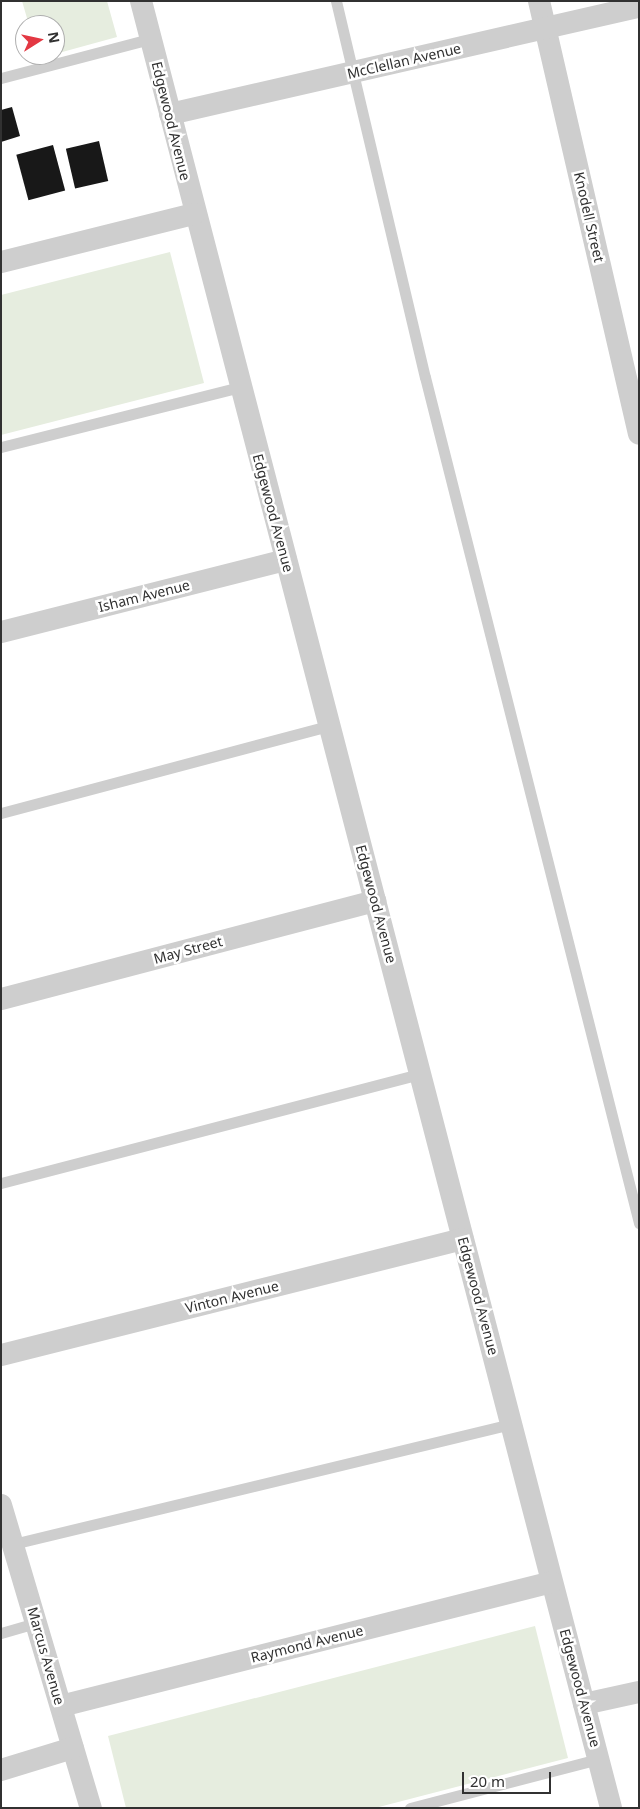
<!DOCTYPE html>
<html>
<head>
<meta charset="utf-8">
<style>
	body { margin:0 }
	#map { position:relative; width:640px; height:1809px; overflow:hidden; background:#fff; font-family:"Noto Sans",sans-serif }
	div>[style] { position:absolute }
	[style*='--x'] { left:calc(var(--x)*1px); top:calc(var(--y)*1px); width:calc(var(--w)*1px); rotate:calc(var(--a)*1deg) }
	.green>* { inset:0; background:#e6eddf }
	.building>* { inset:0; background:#181818; transform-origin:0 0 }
	.lane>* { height:11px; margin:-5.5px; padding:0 5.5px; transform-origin:5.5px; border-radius:5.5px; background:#cecece }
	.street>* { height:22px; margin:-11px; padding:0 11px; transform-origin:11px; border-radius:11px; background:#cecece }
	span { translate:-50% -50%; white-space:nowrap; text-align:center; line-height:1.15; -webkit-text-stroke:5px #fff; paint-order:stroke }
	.street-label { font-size:14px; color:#313131 }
	.frame { position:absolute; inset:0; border:2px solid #313131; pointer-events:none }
	.north { position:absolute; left:15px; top:15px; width:50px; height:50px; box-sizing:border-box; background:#fff; border:1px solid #adadad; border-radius:50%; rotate:80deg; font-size:14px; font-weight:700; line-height:20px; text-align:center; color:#313131 }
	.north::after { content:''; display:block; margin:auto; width:18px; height:22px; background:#e33843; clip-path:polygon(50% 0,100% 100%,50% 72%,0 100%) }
	.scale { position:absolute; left:462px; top:1772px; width:89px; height:22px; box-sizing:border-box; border:2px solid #313131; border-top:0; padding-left:6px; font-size:15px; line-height:18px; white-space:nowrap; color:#313131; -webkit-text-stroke:4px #fff; paint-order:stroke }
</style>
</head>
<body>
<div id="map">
	<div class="green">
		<i style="clip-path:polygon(22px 1px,107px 1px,117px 37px,55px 54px,55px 25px,29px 25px)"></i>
		<i style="clip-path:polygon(170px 252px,204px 383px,1px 435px,1px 295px)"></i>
		<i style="clip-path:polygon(535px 1626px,568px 1758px,375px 1808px,126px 1808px,108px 1736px)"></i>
	</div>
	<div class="building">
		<i style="clip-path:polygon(12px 107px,20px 136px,1px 142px,1px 110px)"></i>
		<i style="left:99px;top:141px;width:41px;height:34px;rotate:77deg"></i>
		<i style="left:53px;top:145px;width:47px;height:38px;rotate:75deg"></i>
	</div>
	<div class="lane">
		<i style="--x:336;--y:1;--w:386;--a:76.7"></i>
		<i style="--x:425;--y:377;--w:873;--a:75.8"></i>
		<i style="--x:1;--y:78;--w:154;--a:-14.7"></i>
		<i style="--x:1;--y:447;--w:246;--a:-14.1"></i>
		<i style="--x:1;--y:813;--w:339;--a:-14.9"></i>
		<i style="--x:1;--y:1183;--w:433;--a:-14.6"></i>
		<i style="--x:13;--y:1544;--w:512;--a:-13.55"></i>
		<i style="--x:1;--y:1633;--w:36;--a:-16"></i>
		<i style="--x:410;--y:1808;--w:194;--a:-14.6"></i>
	</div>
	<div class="street">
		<i style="--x:141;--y:1;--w:1867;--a:75.42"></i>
		<i style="--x:539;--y:1;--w:444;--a:77"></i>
		<i style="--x:170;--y:114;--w:481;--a:-12.9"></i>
		<i style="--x:1;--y:262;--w:199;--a:-14"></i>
		<i style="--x:1;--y:632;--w:294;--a:-14.2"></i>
		<i style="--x:1;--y:999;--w:387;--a:-14.7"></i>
		<i style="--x:1;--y:1355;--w:476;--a:-14.1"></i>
		<i style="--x:1;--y:1505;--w:316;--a:73.5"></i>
		<i style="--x:584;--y:1704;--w:56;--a:-12.3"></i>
		<i style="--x:61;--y:1706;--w:506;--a:-14.17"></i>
		<i style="--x:1;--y:1770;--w:75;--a:-17"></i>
	</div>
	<div class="street-label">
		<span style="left:404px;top:61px;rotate:-13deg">McClellan Avenue</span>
		<span style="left:171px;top:121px;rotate:76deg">Edgewood Avenue</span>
		<span style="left:589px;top:217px;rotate:77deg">Knodell Street</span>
		<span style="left:273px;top:513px;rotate:75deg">Edgewood Avenue</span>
		<span style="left:144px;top:596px;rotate:-14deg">Isham Avenue</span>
		<span style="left:376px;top:904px;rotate:75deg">Edgewood Avenue</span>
		<span style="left:188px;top:950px;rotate:-15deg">May Street</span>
		<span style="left:478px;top:1296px;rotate:75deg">Edgewood Avenue</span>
		<span style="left:232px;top:1297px;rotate:-14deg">Vinton Avenue</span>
		<span style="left:307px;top:1644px;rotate:-14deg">Raymond Avenue</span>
		<span style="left:46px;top:1656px;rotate:74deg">Marcus Avenue</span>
		<span style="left:580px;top:1688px;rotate:75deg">Edgewood Avenue</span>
	</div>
	<div class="frame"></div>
	<div class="north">N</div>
	<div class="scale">20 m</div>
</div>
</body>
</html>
